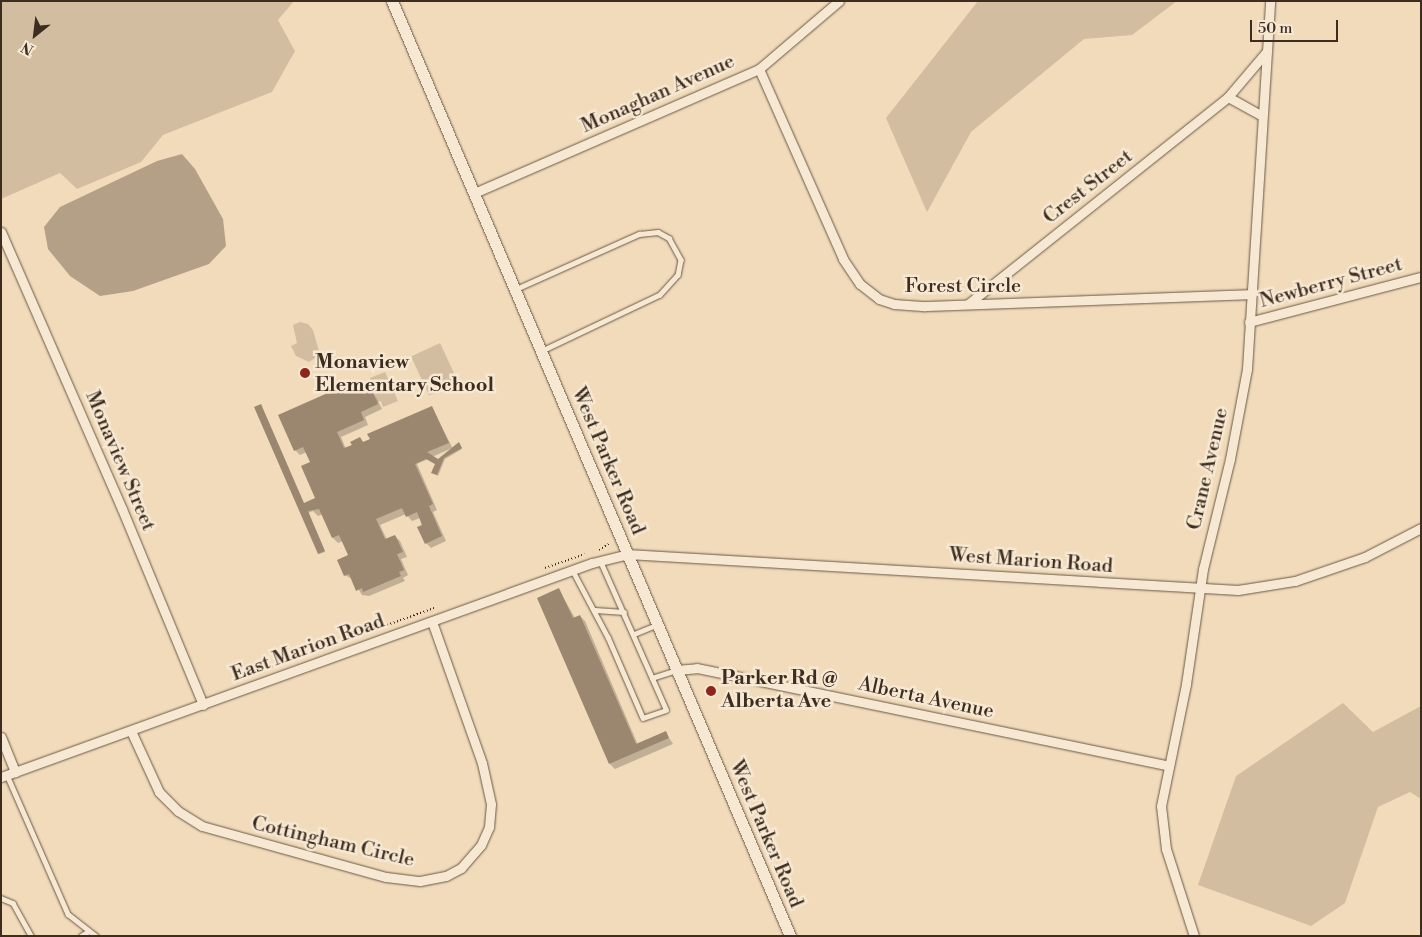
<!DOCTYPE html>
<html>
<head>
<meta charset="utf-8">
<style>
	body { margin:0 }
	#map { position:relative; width:1422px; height:937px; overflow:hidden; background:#f1dbba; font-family:"Libre Bodoni",serif }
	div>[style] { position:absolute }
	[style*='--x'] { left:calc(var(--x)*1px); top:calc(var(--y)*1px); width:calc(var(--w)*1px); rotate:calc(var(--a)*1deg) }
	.green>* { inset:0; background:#d2bda0; transform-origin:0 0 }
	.water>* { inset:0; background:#b4a086 }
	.shadow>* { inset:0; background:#0003 }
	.building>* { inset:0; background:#9b8770 }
	.path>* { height:2px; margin-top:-1px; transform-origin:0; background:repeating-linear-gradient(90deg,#3d2d20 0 1px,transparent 0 3.5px) }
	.roads { filter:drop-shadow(0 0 1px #6a5846) drop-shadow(0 0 1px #6a5846) }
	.service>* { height:4.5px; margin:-2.25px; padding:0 2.25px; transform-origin:2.25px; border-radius:2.25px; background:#f6e8d2 }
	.minor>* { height:9px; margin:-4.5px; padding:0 4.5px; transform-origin:4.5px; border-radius:4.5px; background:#f6e8d2 }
	.tertiary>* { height:11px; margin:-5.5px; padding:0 5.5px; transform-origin:5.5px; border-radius:5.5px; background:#f6e8d2 }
	.dots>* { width:14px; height:14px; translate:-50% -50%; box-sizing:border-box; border:2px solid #f6e8d2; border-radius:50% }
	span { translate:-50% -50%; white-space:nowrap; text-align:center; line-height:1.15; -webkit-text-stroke:5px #f6e8d2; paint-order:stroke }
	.street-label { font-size:20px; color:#3d2d20 }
	.poi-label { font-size:20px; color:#3d2d20; font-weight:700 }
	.left { translate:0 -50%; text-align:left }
	.frame { position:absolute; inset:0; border:2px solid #3d2d20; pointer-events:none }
	.north { position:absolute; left:10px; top:10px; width:50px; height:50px; -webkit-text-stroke:4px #f6e8d2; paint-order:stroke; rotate:209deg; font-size:14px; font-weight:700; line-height:20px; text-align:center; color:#3d2d20 }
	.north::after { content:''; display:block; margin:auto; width:18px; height:22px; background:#3d2d20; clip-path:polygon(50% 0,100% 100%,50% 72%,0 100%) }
	.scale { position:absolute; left:1250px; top:20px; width:88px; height:22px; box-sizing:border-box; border:2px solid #3d2d20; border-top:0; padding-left:6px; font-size:15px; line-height:18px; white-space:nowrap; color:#3d2d20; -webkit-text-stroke:4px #f6e8d2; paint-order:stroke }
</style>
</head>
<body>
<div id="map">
	<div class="green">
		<i style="clip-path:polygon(1px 1px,294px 1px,278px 20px,295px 51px,272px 92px,163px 135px,141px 162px,77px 189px,60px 173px,1px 199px)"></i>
		<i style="clip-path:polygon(978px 1px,1177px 1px,1132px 35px,1084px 39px,971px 132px,927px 212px,886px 118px)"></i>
		<i style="clip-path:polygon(300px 322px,308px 324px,313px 330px,320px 355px,309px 362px,296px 356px,291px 346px,297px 343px,293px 325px)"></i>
		<i style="left:440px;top:343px;width:43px;height:32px;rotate:65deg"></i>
		<i style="clip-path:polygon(385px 372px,398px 401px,383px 407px,381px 401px,377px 402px,370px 378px)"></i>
		<i style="clip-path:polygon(1343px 703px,1373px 732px,1421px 706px,1421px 799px,1410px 792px,1378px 807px,1345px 903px,1311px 926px,1198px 885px,1236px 776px)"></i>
	</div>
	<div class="water">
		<i style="clip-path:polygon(182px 154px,195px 169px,223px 219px,226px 246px,209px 264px,133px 291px,100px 296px,70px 276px,48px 249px,44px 227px,60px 207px,157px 161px)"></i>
	</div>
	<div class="shadow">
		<i style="clip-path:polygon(evenodd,369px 384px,382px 409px,365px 417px,368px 425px,341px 437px,346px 449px,360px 439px,364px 443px,432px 407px,453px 449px,460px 445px,462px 449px,445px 459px,438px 476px,433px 473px,437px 464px,428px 459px,417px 464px,437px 510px,433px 512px,446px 541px,431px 548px,426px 543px,420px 518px,412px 521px,406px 514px,380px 525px,387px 540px,395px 536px,400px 541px,407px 557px,401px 559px,408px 575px,403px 578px,405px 581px,369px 596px,362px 595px,352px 579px,345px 575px,350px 556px,343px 541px,338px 543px,333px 538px,323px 514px,318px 516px,313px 511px,308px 513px,325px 552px,319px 554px,304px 504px,316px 499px,311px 463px,307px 452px,300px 455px,295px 450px,348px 385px,354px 391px,369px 384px,452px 448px,438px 461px,432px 457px,452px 448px)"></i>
		<i style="clip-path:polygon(559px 590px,575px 618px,580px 616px,585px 621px,638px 745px,666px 733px,673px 744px,615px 769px,610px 764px,538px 599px)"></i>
	</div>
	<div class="building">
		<i style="clip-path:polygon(369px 383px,378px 404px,361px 412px,364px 420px,337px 432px,344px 448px,352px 445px,350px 442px,360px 437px,363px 442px,370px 439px,367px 434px,432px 406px,449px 443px,427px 452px,438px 459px,459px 442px,462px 448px,444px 458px,437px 475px,431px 473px,435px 464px,426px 459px,415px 464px,433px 504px,429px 506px,442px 536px,425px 544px,417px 527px,422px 525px,417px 512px,406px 517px,402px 508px,376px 519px,385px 539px,395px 535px,403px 552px,397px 554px,404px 570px,399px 572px,401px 576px,363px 592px,362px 588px,356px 591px,349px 574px,344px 576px,337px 560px,348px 555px,339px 535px,332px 538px,319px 509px,308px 511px,325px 551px,318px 554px,254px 407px,261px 404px,304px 503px,315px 498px,301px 466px,310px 462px,303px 447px,294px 451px,278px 415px,348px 384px,351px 390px)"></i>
		<i style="clip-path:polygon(559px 588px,573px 618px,580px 615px,636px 744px,666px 731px,669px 738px,609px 764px,537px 598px)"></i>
	</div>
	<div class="path">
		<i style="--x:599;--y:550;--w:13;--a:-32"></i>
		<i style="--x:545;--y:568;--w:42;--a:-19.3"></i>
		<i style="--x:262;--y:670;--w:183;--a:-19.8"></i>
	</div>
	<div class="roads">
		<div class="service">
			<i style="--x:516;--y:289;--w:135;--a:-24.1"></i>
			<i style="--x:639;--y:234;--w:19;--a:-6"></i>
			<i style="--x:658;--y:232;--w:13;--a:29"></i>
			<i style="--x:669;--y:238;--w:25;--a:61"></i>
			<i style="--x:681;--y:260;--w:15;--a:101"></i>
			<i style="--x:678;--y:275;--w:27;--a:132"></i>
			<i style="--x:660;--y:295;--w:131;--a:154.6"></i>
			<i style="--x:573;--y:571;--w:75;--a:62.1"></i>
			<i style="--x:608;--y:637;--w:88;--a:66.6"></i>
			<i style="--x:643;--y:718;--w:24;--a:-19"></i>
			<i style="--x:666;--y:710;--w:163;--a:-113.9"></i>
			<i style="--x:595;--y:610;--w:29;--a:4"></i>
			<i style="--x:634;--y:634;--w:24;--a:-22"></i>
			<i style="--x:652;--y:678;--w:25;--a:-18"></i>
			<i style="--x:7;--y:775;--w:152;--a:66.3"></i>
			<i style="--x:68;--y:914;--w:36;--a:38"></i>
			<i style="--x:1;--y:898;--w:13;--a:23"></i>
			<i style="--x:13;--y:903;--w:38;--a:61"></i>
			<i style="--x:81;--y:936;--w:9;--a:-32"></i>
		</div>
		<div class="minor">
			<i style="--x:759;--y:69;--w:208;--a:66.1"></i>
			<i style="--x:843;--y:259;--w:30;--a:56"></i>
			<i style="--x:860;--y:284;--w:24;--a:38"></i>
			<i style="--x:879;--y:299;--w:16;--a:18"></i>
			<i style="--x:894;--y:304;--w:31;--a:4"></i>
			<i style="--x:925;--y:306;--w:325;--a:-2.1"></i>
			<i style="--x:1228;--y:97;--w:39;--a:29"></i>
			<i style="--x:474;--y:193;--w:311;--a:-23.5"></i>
			<i style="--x:759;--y:69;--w:105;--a:-40.4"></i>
			<i style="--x:1;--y:232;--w:302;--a:66.4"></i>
			<i style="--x:122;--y:509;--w:212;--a:67.5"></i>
			<i style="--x:968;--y:304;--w:332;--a:-38.5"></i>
			<i style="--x:1228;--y:97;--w:60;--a:-49.7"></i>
			<i style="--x:1249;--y:322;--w:178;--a:-14.7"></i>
			<i style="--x:676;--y:670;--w:21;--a:-5"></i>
			<i style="--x:697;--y:668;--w:482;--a:11.7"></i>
			<i style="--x:131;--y:731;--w:67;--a:65.3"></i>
			<i style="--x:159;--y:792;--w:27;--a:45"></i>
			<i style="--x:178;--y:811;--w:28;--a:32"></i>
			<i style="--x:202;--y:826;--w:191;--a:15.5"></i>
			<i style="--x:386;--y:877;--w:34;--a:7"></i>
			<i style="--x:420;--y:881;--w:26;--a:-11"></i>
			<i style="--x:446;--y:876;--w:17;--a:-28"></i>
			<i style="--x:461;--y:868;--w:30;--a:-49"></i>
			<i style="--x:481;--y:845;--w:20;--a:-66"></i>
			<i style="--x:489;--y:827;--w:23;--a:-85"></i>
			<i style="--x:491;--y:804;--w:42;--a:-102.4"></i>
			<i style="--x:482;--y:763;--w:150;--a:-109.5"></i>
			<i style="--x:1;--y:737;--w:38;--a:68"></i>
			<i style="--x:1;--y:777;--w:629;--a:-19.91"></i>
			<i style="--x:592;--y:563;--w:36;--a:-14"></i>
			<i style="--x:627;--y:554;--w:612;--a:3.37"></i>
			<i style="--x:1238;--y:590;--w:58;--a:-9"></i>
			<i style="--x:1295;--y:581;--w:74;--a:-18.9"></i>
			<i style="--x:1365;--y:557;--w:63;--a:-27.4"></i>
			<i style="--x:1194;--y:936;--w:91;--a:-107.8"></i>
			<i style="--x:1166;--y:849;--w:43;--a:-96.6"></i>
			<i style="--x:1161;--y:806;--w:125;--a:-78.4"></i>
			<i style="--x:1186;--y:684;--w:116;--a:-81.6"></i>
			<i style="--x:1203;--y:569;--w:113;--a:-76.2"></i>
			<i style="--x:1230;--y:459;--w:92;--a:-79.3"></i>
			<i style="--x:1247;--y:369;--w:369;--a:-86.4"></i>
		</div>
		<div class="tertiary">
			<i style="--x:392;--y:1;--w:1016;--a:66.94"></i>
		</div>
	</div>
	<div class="dots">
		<i style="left:305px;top:373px;background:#8f2418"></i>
		<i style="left:711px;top:691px;background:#8f2418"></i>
	</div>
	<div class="street-label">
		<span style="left:658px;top:94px;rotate:-24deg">Monaghan Avenue</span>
		<span style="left:1088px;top:187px;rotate:-38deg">Crest Street</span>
		<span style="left:1331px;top:283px;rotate:-15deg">Newberry Street</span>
		<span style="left:963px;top:286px">Forest Circle</span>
		<span style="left:120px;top:461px;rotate:67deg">Monaview Street</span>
		<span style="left:608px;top:461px;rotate:67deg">West Parker Road</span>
		<span style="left:1208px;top:469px;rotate:-77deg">Crane Avenue</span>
		<span style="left:1031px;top:561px;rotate:4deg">West Marion Road</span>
		<span style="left:308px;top:648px;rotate:-20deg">East Marion Road</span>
		<span style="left:926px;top:698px;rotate:12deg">Alberta Avenue</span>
		<span style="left:766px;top:834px;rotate:67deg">West Parker Road</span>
		<span style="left:333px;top:842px;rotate:13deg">Cottingham Circle</span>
	</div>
	<div class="poi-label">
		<span class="left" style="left:315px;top:374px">Monaview<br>Elementary School</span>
		<span class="left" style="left:721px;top:690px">Parker Rd @<br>Alberta Ave</span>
	</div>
	<div class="frame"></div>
	<div class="north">N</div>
	<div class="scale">50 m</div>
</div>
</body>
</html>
